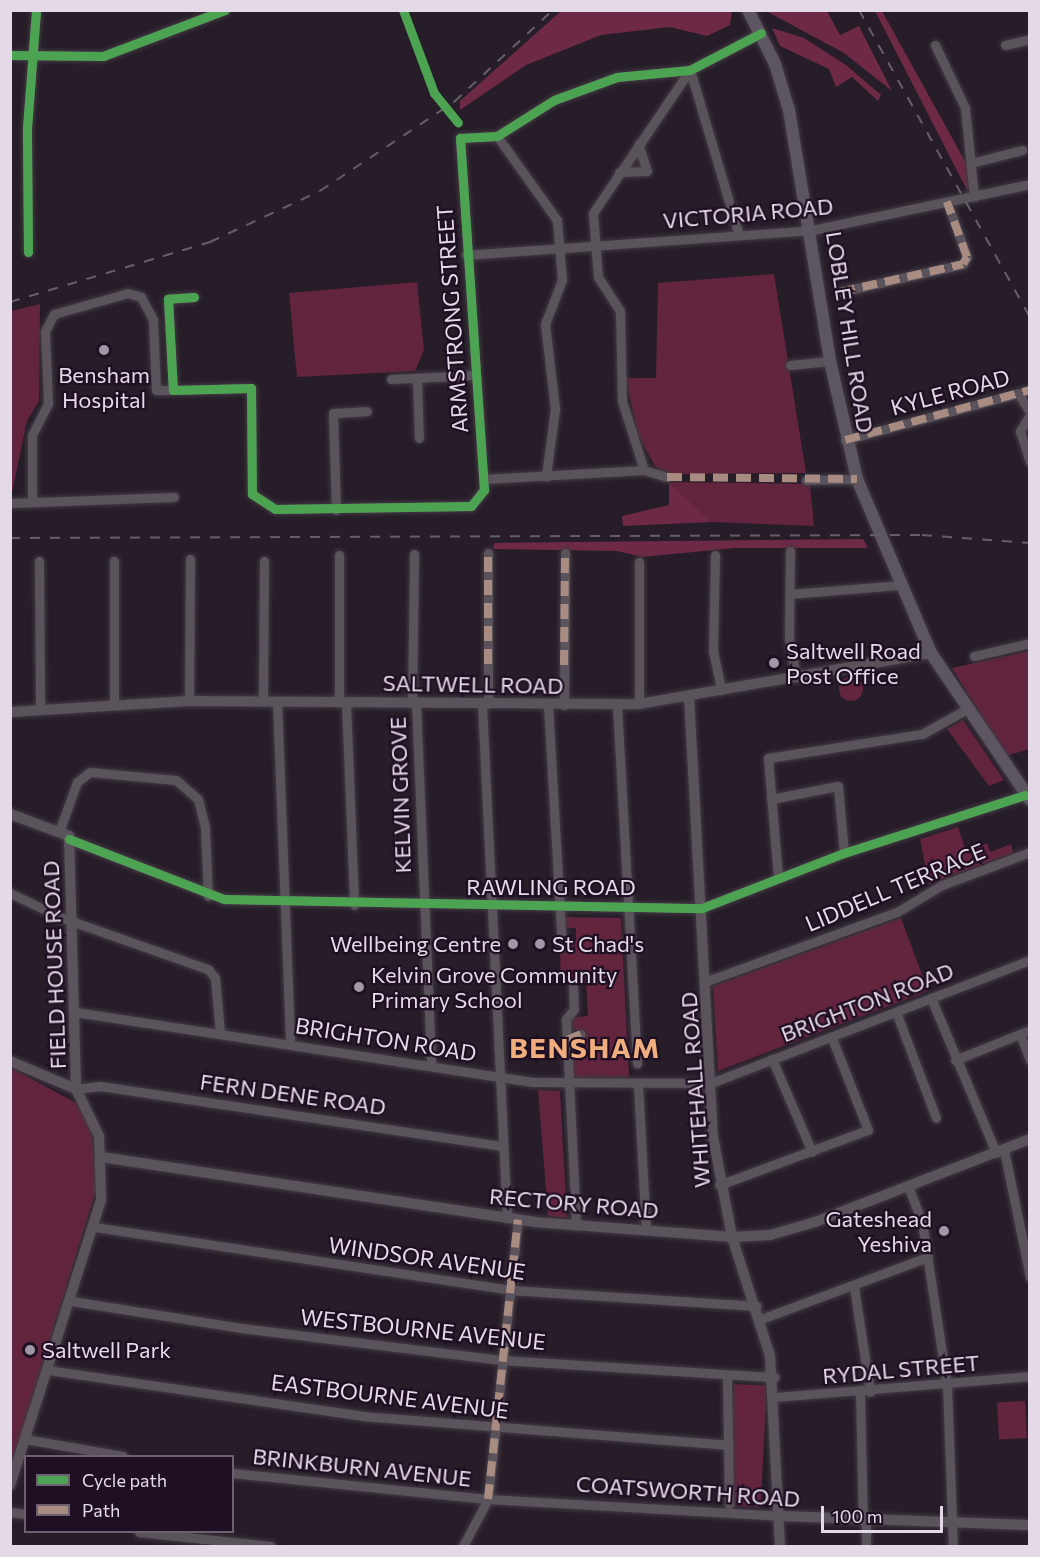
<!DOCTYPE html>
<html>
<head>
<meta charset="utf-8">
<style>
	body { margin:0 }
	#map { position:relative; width:1040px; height:1557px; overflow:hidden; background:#261d28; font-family:Commissioner,sans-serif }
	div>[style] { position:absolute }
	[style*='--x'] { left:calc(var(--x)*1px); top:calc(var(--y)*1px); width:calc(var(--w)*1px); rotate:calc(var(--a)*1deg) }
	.green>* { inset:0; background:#63243e; transform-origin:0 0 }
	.round { border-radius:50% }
	.forest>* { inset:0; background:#6e2945 }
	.roads { filter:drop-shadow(0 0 2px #423a43) drop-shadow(0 0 2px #423a43) }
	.minor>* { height:9px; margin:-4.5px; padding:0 4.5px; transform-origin:4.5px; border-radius:4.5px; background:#5a535c }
	.tertiary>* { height:10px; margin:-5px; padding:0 5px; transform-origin:5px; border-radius:5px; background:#5a535c }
	.secondary>* { height:12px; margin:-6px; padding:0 6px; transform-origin:6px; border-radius:6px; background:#5d5661 }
	.rail>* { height:2px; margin-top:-1px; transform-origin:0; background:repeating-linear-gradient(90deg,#655e67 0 10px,transparent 0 20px) }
	.quiet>* { height:8px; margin-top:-4px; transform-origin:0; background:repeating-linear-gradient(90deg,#a88b81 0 15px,transparent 0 23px) }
	.cycleway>* { height:9px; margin:-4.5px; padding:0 4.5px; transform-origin:4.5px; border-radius:4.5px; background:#4ca352 }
	.dots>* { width:16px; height:16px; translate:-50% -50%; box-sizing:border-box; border:3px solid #1f0f23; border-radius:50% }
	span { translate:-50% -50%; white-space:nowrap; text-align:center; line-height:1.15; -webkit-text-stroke:4.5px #1f0f23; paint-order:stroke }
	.street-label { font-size:22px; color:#e4d9e6 }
	.poi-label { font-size:22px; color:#e4d9e6 }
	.left { translate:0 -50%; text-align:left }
	.right { translate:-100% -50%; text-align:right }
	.district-label { font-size:28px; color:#f0ae7e; font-weight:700; letter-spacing:1.5px }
	.frame { position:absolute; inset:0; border:12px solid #e4d9e6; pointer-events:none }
	.legend { position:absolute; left:24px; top:1455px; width:210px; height:78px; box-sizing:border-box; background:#1f0f23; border:2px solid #6e6071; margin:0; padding:8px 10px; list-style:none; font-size:18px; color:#e4d9e6 }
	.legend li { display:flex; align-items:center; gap:12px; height:30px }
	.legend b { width:30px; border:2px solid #6e6071 }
	.scale { position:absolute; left:821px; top:1506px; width:122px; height:27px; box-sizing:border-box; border:3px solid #e4d9e6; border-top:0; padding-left:8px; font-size:18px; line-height:21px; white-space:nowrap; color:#e4d9e6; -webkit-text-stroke:4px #1f0f23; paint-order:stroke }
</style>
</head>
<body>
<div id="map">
	<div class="green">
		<i style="clip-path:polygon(774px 274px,806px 473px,667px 474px,655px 466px,638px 436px,626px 378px,656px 378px,658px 283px)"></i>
		<i style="clip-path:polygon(417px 282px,424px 350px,415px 371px,297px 377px,289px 293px)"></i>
		<i style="clip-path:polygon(40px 304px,39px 401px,27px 421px,11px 497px,11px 311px)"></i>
		<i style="clip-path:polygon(669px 482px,810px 484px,814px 526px,712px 522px)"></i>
		<i style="clip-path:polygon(1029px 651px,1029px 749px,1006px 756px,952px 668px)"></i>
		<i class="round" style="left:839px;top:677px;width:24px;height:24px"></i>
		<i style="clip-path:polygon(963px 720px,1004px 780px,989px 786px,947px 729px)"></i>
		<i style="clip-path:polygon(958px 827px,966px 851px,987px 843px,990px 852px,1011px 844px,1013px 853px,929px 884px,920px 839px)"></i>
		<i style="clip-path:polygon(564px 917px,621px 918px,629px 1077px,574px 1077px,571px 1045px,586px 1036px,572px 1028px,570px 1018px,588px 1016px,586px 983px,561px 983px,560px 953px,564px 943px,576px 941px,576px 928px,565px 928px)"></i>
		<i style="clip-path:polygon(901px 918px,928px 991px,718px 1071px,713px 986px)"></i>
		<i style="clip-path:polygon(11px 1068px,82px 1106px,91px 1124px,97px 1187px,11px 1467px)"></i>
		<i style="clip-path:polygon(538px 1090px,560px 1091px,567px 1218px,548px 1216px)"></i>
		<i style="left:734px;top:1384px;width:33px;height:122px;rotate:3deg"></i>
		<i style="left:1025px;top:1401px;width:37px;height:28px;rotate:87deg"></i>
	</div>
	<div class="forest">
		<i style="clip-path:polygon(732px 11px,730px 25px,707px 36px,670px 27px,601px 35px,526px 65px,460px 110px,460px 101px,561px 11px)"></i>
		<i style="clip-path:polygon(766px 11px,827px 11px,840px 35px,859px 26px,892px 91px,844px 53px)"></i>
		<i style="clip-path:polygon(875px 11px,882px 11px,976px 181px,967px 190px)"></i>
		<i style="clip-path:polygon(772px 28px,804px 38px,846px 65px,881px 95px,878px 101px,852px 77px,836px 87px,829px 69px,780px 46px)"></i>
		<i style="clip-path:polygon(669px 482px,712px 522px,623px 526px,622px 516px,669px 505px)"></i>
		<i style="clip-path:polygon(863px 539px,868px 548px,735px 548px,642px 557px,617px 551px,493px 549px,494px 543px)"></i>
	</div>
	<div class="roads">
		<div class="minor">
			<i style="--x:935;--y:45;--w:70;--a:64.5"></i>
			<i style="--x:965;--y:108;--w:89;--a:84.2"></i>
			<i style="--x:1005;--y:45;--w:26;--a:-13"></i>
			<i style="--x:10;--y:55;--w:93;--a:0.6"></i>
			<i style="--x:103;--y:56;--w:130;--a:-20.7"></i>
			<i style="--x:690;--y:70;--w:172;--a:73.5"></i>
			<i style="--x:497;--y:136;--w:103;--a:54.5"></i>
			<i style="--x:557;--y:220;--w:60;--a:85.2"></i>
			<i style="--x:562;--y:280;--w:47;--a:111.1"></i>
			<i style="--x:545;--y:324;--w:86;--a:83.3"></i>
			<i style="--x:555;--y:409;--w:68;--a:97.7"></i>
			<i style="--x:971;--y:163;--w:53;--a:-14.3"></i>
			<i style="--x:619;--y:172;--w:28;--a:-2"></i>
			<i style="--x:647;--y:171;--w:28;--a:-108"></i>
			<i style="--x:28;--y:252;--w:124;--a:-90.5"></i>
			<i style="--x:27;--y:128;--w:118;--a:-85.6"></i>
			<i style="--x:466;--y:255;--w:347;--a:-4.1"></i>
			<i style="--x:812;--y:230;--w:223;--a:-11.9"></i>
			<i style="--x:840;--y:292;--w:126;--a:-12.8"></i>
			<i style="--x:963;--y:264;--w:8;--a:-60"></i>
			<i style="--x:967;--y:257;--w:59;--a:-110"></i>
			<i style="--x:194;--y:297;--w:26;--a:176"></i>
			<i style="--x:168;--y:299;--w:91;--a:86.9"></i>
			<i style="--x:173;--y:390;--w:78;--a:-1.5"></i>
			<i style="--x:251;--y:388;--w:106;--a:89.5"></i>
			<i style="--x:252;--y:494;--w:27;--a:33"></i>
			<i style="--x:275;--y:509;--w:196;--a:-0.9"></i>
			<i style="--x:471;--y:506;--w:21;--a:-51"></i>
			<i style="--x:484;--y:490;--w:353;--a:-93.9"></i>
			<i style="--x:460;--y:138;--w:37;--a:-3"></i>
			<i style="--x:497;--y:136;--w:67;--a:-32.3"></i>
			<i style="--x:554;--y:100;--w:67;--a:-20.1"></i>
			<i style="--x:617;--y:77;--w:73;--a:-5.5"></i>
			<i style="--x:690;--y:70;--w:80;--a:-27.5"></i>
			<i style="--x:790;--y:365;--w:40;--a:-5.7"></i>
			<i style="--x:391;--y:379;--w:85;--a:-2.7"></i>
			<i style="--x:417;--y:379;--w:59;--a:88.1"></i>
			<i style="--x:1018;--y:393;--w:22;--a:58"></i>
			<i style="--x:1030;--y:415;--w:19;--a:122"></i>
			<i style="--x:1020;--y:431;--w:32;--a:72"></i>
			<i style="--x:845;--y:440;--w:192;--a:-15.1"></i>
			<i style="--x:644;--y:470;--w:72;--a:-107.7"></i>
			<i style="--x:622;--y:401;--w:90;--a:-91.3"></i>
			<i style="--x:620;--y:311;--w:40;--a:-122.9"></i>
			<i style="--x:598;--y:277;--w:64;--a:-94.5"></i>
			<i style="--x:593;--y:213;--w:173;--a:-55.9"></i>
			<i style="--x:484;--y:479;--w:160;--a:-3.2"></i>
			<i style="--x:644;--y:470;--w:24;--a:17"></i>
			<i style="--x:806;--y:480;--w:51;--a:-1.1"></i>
			<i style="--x:32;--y:502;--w:67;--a:-90"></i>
			<i style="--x:32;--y:435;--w:36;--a:-63"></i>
			<i style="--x:48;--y:403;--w:72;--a:-92.4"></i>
			<i style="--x:45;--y:331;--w:19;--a:-62"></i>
			<i style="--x:54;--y:314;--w:77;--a:-15.8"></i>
			<i style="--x:128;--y:293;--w:14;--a:17"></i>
			<i style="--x:141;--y:297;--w:26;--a:62"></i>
			<i style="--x:153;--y:320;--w:70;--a:87.5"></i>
			<i style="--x:156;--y:390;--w:17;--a:0"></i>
			<i style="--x:10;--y:503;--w:164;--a:-2.1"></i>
			<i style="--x:336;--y:510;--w:97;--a:-91.8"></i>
			<i style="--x:333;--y:413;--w:34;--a:-3"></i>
			<i style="--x:790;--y:551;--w:87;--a:90.7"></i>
			<i style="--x:789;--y:638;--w:40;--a:80"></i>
			<i style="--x:339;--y:555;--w:147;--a:90"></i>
			<i style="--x:715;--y:555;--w:96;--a:91.2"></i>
			<i style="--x:713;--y:651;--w:40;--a:78"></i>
			<i style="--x:39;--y:561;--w:147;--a:89.6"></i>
			<i style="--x:639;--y:562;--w:142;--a:90"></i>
			<i style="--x:790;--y:594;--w:110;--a:-4.7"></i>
			<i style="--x:974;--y:656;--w:57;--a:-13.1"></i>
			<i style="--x:189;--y:701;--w:142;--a:-89.6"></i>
			<i style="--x:263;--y:701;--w:140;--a:-89.6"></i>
			<i style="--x:277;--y:701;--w:343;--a:87.8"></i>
			<i style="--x:346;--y:702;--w:203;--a:87.7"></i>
			<i style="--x:114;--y:703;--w:142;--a:-90"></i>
			<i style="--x:412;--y:703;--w:149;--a:-89.2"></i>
			<i style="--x:416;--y:703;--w:362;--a:87.6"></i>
			<i style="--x:482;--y:704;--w:515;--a:87.22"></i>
			<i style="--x:488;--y:704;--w:151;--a:-90"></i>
			<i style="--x:548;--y:705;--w:243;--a:86.7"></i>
			<i style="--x:564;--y:705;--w:152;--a:-89.6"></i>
			<i style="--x:617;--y:705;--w:359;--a:86.8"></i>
			<i style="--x:771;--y:799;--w:68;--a:-11"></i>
			<i style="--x:838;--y:786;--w:67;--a:84.9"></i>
			<i style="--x:60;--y:829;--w:50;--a:-70.1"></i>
			<i style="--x:77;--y:782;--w:16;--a:-38"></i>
			<i style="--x:90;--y:772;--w:86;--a:5.3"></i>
			<i style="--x:176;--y:780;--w:29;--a:41"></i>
			<i style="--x:198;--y:799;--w:30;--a:76"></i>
			<i style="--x:205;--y:828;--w:68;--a:87.5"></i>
			<i style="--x:69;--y:839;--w:166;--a:21.2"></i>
			<i style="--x:224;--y:899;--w:478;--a:1.1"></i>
			<i style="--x:702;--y:908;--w:152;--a:-21.2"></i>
			<i style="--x:844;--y:853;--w:190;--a:-17.8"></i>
			<i style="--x:778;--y:877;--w:119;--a:-94.8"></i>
			<i style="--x:768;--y:758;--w:156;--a:-8.9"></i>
			<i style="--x:922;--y:734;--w:51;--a:-29.1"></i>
			<i style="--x:10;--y:893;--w:55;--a:25.6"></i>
			<i style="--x:60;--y:917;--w:157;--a:19.4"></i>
			<i style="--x:208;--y:969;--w:11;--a:52"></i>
			<i style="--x:215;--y:978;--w:55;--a:84.8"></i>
			<i style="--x:707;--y:981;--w:202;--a:-20"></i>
			<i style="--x:897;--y:912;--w:52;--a:-31"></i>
			<i style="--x:942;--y:885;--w:94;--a:-20.6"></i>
			<i style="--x:573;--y:985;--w:24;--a:88"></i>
			<i style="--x:574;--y:1009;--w:13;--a:129"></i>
			<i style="--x:566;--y:1019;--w:207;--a:87.2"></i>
			<i style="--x:931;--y:998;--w:168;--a:67.2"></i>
			<i style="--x:75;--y:1012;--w:463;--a:8.7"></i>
			<i style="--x:533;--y:1082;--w:178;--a:0.3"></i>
			<i style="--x:711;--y:1083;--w:342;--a:-21.1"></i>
			<i style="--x:896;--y:1012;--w:113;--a:69.3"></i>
			<i style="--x:1020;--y:1034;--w:28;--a:69"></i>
			<i style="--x:567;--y:1040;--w:15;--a:-23"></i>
			<i style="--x:772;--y:1059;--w:101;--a:66.7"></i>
			<i style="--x:955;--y:1060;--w:81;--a:-21.8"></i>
			<i style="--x:638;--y:1084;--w:146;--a:86.9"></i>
			<i style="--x:76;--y:1089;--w:24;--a:-7"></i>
			<i style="--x:100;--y:1086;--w:407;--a:8.5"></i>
			<i style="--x:1004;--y:1150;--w:130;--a:78.4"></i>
			<i style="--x:719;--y:1185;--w:159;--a:-20.3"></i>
			<i style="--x:868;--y:1130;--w:99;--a:-111.4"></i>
			<i style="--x:908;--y:1186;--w:39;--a:69"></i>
			<i style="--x:922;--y:1222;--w:165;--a:81.3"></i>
			<i style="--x:947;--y:1385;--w:161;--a:87.9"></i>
			<i style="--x:95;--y:1227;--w:421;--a:8.6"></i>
			<i style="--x:511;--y:1290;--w:246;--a:3.7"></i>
			<i style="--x:854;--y:1287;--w:106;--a:81.3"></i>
			<i style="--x:71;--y:1301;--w:172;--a:9"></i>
			<i style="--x:241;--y:1328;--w:263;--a:7"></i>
			<i style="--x:502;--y:1360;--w:273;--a:3.6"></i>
			<i style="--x:761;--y:1319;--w:178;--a:-20.4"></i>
			<i style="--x:48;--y:1370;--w:318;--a:8.3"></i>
			<i style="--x:363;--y:1416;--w:367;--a:4.5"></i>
			<i style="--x:727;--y:1375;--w:129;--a:89.1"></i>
			<i style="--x:860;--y:1393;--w:128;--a:88.7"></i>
			<i style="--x:775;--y:1397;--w:256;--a:-4.7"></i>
			<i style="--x:25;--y:1439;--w:99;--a:9.8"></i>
			<i style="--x:232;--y:1473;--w:257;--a:5.8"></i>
			<i style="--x:488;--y:1499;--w:292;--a:3.3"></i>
			<i style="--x:10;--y:1512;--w:16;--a:7"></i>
			<i style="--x:866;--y:1521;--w:25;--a:90"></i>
			<i style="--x:139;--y:1532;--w:132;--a:6.1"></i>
			<i style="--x:463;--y:1546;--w:53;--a:-62"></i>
			<i style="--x:488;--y:1499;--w:281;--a:-83.9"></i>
		</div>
		<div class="tertiary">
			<i style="--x:689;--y:696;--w:442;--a:86.9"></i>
			<i style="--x:713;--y:1137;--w:102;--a:79.2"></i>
			<i style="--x:732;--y:1237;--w:125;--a:72.3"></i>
			<i style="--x:770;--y:1356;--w:190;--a:87"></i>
			<i style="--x:10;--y:712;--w:179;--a:-3.5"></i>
			<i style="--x:189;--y:701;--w:450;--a:0.4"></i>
			<i style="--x:639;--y:704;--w:296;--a:-9.9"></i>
			<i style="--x:10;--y:814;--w:63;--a:20.4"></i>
			<i style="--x:69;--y:836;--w:253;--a:88.4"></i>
			<i style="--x:10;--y:1061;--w:72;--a:23"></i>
			<i style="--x:101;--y:1157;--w:438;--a:8.5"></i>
			<i style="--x:534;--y:1222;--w:199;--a:4.3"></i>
			<i style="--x:732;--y:1237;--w:38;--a:-3"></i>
			<i style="--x:770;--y:1235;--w:47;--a:-16.1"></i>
			<i style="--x:815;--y:1222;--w:230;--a:-21.1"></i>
			<i style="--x:10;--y:1485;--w:300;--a:-72.3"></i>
			<i style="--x:101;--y:1199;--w:63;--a:-91.8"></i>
			<i style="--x:99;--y:1136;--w:52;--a:-116.1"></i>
			<i style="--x:780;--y:1516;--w:250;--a:2.1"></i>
		</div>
		<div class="secondary">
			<i style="--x:748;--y:10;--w:60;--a:63.4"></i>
			<i style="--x:775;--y:64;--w:48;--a:73.1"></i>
			<i style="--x:789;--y:110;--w:254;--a:80.7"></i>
			<i style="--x:830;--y:361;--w:121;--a:77.1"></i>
			<i style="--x:857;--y:479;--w:189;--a:67"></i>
			<i style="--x:931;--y:653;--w:177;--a:56"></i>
		</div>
	</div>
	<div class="rail">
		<i style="--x:859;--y:10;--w:351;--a:60.9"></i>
		<i style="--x:10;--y:302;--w:209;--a:-16.7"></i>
		<i style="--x:210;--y:242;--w:121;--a:-24.9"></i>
		<i style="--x:320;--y:191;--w:161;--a:-33.6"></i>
		<i style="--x:454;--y:102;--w:135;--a:-42.9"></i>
		<i style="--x:10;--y:538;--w:912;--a:-0.19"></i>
		<i style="--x:922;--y:535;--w:108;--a:4.2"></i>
	</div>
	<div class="quiet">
		<i style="--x:840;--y:292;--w:126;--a:-12.8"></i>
		<i style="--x:963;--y:264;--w:8;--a:-60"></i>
		<i style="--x:967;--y:257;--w:59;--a:-110"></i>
		<i style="--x:845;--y:440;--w:192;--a:-15.1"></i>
		<i style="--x:667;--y:477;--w:190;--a:0.6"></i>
		<i style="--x:488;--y:664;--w:111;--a:-90"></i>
		<i style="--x:564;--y:665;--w:112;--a:-89.5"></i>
		<i style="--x:567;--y:1040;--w:15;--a:-23"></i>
		<i style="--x:488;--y:1499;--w:281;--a:-83.9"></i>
	</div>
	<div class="cycleway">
		<i style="--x:403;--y:10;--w:89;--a:69.5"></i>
		<i style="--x:434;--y:93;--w:38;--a:51"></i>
		<i style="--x:10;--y:55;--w:93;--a:0.6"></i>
		<i style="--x:103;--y:56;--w:130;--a:-20.7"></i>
		<i style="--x:28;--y:252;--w:124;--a:-90.5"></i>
		<i style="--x:27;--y:128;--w:118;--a:-85.6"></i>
		<i style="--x:194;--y:297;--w:26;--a:176"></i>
		<i style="--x:168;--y:299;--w:91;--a:86.9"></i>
		<i style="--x:173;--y:390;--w:78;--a:-1.5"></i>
		<i style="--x:251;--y:388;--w:106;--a:89.5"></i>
		<i style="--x:252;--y:494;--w:27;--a:33"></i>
		<i style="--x:275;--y:509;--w:196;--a:-0.9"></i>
		<i style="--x:471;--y:506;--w:21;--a:-51"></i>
		<i style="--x:484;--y:490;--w:353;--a:-93.9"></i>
		<i style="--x:460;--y:138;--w:37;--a:-3"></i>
		<i style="--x:497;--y:136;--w:67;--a:-32.3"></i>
		<i style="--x:554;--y:100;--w:67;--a:-20.1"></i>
		<i style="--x:617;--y:77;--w:73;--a:-5.5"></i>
		<i style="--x:690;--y:70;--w:80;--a:-27.5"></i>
		<i style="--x:69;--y:839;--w:166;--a:21.2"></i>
		<i style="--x:224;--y:899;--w:478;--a:1.1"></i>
		<i style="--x:702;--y:908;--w:152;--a:-21.2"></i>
		<i style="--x:844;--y:853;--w:190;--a:-17.8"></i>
	</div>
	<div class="dots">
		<i style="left:104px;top:350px;background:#a297a4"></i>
		<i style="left:774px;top:663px;background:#a297a4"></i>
		<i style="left:513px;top:944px;background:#a297a4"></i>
		<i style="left:540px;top:944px;background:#a297a4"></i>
		<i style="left:359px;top:987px;background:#a297a4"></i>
		<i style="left:944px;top:1231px;background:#a297a4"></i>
		<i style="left:30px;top:1350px;background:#a297a4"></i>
	</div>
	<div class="street-label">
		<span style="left:748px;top:213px;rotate:-5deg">VICTORIA ROAD</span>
		<span style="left:452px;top:319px;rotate:-94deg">ARMSTRONG STREET</span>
		<span style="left:850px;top:332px;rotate:81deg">LOBLEY HILL ROAD</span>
		<span style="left:950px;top:392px;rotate:-15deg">KYLE ROAD</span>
		<span style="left:473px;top:684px;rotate:1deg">SALTWELL ROAD</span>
		<span style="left:400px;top:795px;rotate:-92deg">KELVIN GROVE</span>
		<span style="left:551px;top:887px">RAWLING ROAD</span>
		<span style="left:895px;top:887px;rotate:-23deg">LIDDELL TERRACE</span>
		<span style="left:54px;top:965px;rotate:-92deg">FIELD HOUSE ROAD</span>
		<span style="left:867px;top:1002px;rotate:-21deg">BRIGHTON ROAD</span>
		<span style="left:386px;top:1039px;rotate:9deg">BRIGHTON ROAD</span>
		<span style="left:695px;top:1090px;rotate:-94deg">WHITEHALL ROAD</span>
		<span style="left:293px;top:1094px;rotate:8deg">FERN DENE ROAD</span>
		<span style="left:574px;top:1203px;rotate:5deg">RECTORY ROAD</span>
		<span style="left:427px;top:1258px;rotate:8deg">WINDSOR AVENUE</span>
		<span style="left:423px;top:1329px;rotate:6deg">WESTBOURNE AVENUE</span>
		<span style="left:901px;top:1369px;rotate:-5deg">RYDAL STREET</span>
		<span style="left:390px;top:1396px;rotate:7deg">EASTBOURNE AVENUE</span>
		<span style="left:362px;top:1467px;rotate:6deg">BRINKBURN AVENUE</span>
		<span style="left:688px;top:1491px;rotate:4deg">COATSWORTH ROAD</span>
	</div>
	<div class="poi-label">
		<span style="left:104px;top:387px">Bensham<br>Hospital</span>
		<span class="left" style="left:786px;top:663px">Saltwell Road<br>Post Office</span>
		<span class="right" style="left:501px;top:944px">Wellbeing Centre</span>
		<span class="left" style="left:552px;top:944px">St Chad's</span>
		<span class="left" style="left:371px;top:987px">Kelvin Grove Community<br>Primary School</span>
		<span class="right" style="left:932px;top:1231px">Gateshead<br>Yeshiva</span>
		<span class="left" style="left:42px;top:1350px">Saltwell Park</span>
	</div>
	<div class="district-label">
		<span style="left:585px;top:1047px">BENSHAM</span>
	</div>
	<div class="frame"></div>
	<ul class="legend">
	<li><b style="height:8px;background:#4ca352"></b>Cycle path</li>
	<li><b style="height:8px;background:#a88b81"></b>Path</li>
	</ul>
	<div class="scale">100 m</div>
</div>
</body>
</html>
